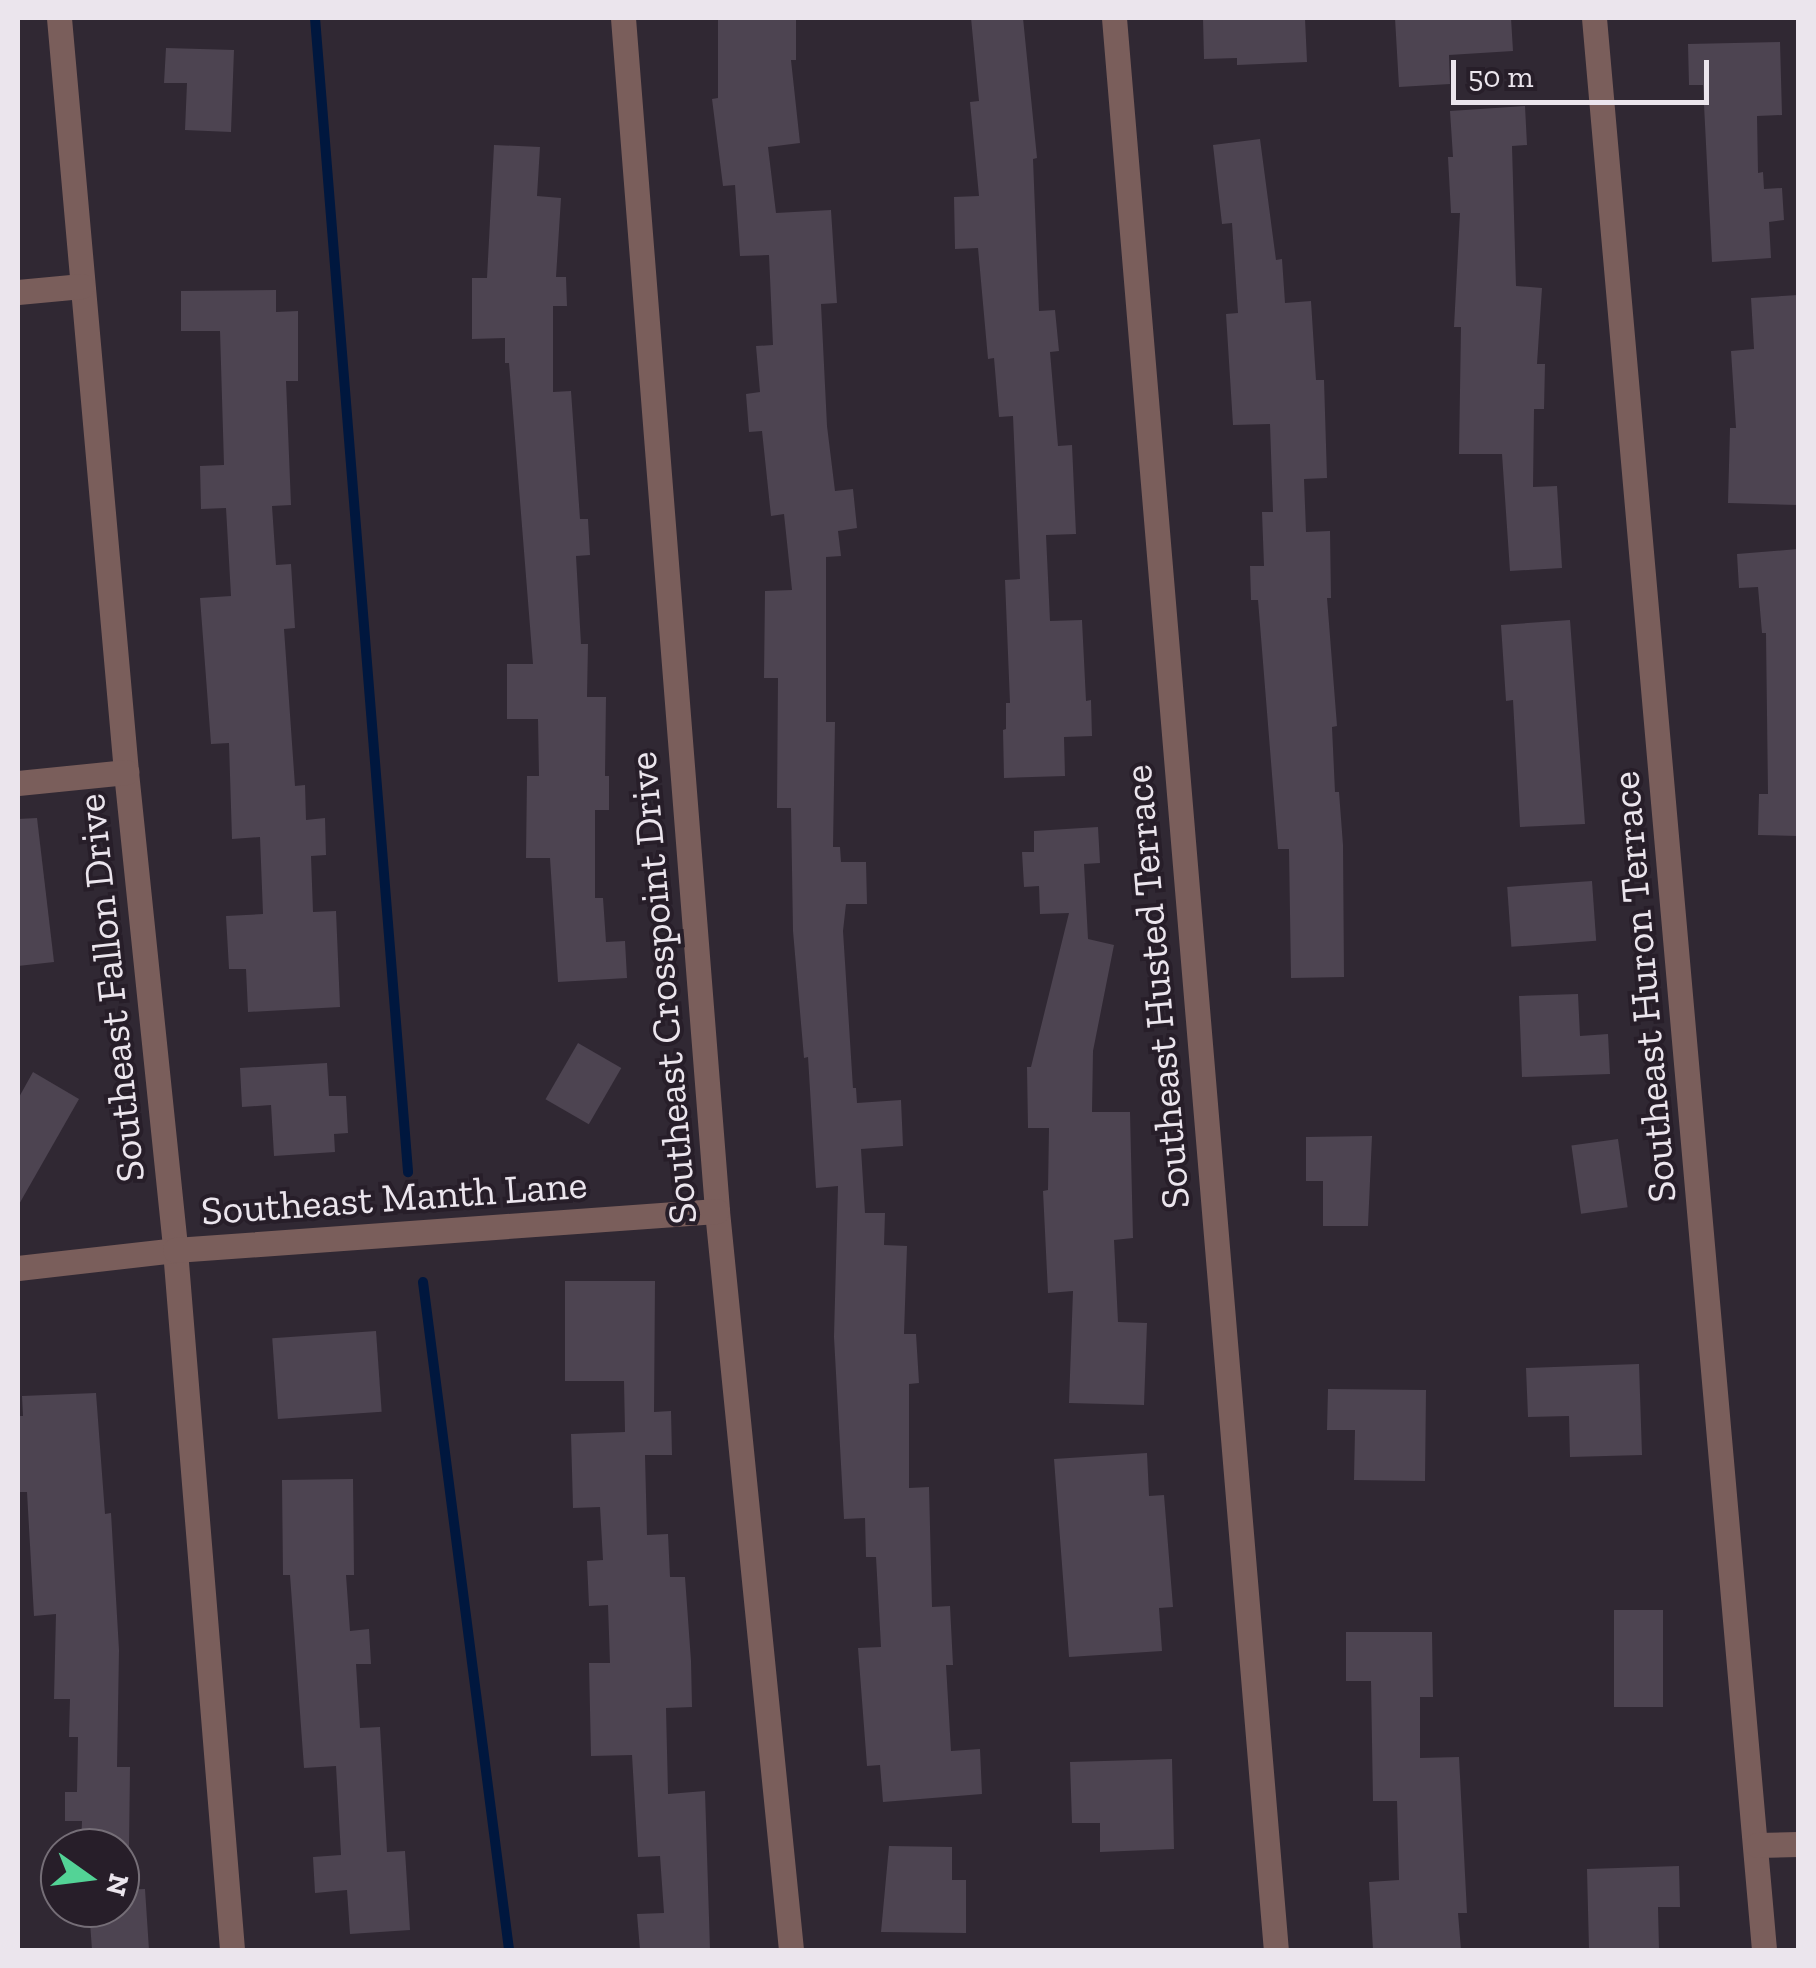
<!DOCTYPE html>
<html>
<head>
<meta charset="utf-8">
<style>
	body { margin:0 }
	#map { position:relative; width:1816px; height:1968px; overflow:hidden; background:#302833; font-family:"Zilla Slab",serif }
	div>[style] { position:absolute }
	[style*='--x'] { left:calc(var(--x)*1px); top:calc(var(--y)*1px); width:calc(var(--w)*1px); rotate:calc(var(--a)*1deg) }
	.stream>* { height:10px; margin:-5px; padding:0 5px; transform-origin:5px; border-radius:5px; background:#00173e }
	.building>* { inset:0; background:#4d4451; transform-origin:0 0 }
	.street>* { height:25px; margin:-12.5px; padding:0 12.5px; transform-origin:12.5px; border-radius:12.5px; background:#7a5e5b }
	span { translate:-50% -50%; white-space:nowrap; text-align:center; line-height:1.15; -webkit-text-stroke:8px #271e29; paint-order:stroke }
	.street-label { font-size:40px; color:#ebe5ed }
	.frame { position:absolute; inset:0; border:20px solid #ebe5ed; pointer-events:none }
	.north { position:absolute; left:40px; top:1828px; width:100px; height:100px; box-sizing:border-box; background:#271e29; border:2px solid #756e77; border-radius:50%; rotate:104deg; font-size:28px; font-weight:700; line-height:40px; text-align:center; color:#ebe5ed }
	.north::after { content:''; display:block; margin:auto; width:35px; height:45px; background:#53d396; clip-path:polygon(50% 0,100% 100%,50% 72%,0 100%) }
	.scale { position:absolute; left:1451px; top:60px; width:258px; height:45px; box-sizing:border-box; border:5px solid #ebe5ed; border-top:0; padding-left:12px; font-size:30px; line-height:35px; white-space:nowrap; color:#ebe5ed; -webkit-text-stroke:8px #271e29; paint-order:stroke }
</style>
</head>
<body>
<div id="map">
	<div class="stream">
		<i style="--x:315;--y:18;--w:1158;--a:85.39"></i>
		<i style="--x:423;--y:1282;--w:674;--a:82.66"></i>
	</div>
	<div class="building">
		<i style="clip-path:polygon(718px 18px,796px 18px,796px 60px,791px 60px,800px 143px,768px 147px,776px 213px,831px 210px,837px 303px,821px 304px,827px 426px,835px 491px,853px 489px,857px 528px,838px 531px,841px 556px,826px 557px,826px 722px,835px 722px,833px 847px,840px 847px,841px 862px,866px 862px,867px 904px,846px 904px,843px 931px,853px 1088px,856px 1088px,857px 1103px,901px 1100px,903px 1146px,861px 1149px,865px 1213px,885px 1213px,884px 1245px,907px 1246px,904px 1334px,916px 1334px,919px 1383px,909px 1384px,909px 1488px,929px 1487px,932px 1607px,950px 1606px,953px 1665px,946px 1665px,951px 1751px,980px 1749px,982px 1794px,883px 1802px,880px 1765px,867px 1766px,858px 1648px,881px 1647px,876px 1557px,866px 1557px,865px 1518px,844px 1519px,834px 1337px,838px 1186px,816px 1188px,808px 1057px,804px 1058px,793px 931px,791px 808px,777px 808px,778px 678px,764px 678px,765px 591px,792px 590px,784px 514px,771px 516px,762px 431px,749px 432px,746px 394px,760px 392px,756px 346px,773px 345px,769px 255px,740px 256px,735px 185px,723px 186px,712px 99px,718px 98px)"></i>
		<i style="clip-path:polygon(971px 18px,1023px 18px,1037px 158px,1033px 159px,1039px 311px,1055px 310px,1059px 351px,1050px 352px,1058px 446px,1072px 445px,1076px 534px,1046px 535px,1050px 621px,1082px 620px,1086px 701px,1091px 700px,1092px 736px,1064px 737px,1065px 776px,1004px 778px,1003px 730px,1006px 729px,1006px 703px,1010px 703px,1005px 580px,1020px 579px,1013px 416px,999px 417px,994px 358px,988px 359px,978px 248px,955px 249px,954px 197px,979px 196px,970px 102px,979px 101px)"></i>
		<i style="clip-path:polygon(1203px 18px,1305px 18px,1307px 62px,1237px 65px,1237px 58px,1204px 59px)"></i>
		<i style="clip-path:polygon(1395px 18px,1511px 18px,1513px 51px,1449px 55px,1450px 84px,1399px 87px)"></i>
		<i style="clip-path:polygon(1780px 42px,1782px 115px,1757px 116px,1758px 173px,1763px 172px,1764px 189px,1782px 188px,1784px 220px,1769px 222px,1771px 258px,1712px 262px,1703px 85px,1689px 85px,1688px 44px)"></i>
		<i style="clip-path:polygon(166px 48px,234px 50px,231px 132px,185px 130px,187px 83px,164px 83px)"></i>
		<i style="clip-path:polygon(1525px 106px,1527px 145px,1512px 146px,1516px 286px,1542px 288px,1537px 364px,1545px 364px,1544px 409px,1534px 409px,1533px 487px,1557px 486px,1562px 568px,1510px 571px,1502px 454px,1459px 454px,1461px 327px,1454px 327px,1460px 213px,1451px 213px,1448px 157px,1453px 157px,1450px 111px)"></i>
		<i style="clip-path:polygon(1260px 139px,1276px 260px,1282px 259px,1285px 303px,1311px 301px,1316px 380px,1324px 380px,1327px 478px,1304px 479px,1306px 532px,1330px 531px,1331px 598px,1327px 598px,1337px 726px,1332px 727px,1335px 792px,1339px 792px,1343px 845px,1344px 977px,1291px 978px,1289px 849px,1278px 849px,1258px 600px,1251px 600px,1250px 566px,1264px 566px,1262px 512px,1273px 512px,1270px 424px,1233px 425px,1226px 314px,1238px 313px,1232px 223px,1222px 224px,1213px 145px)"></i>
		<i style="clip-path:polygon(494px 145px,540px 147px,537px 196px,561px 198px,556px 277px,566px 277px,567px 306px,553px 306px,553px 392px,571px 391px,580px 519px,588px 519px,590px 555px,576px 556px,581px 644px,588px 644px,587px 697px,606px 697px,605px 776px,609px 776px,609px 810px,595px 810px,595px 898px,603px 898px,606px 942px,625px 941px,627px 978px,558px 982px,550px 858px,526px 858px,527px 776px,539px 776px,538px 719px,507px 719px,507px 664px,533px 664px,509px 363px,505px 363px,505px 338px,472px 339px,472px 278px,487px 278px)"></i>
		<i style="clip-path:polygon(276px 290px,276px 312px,298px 311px,298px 381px,286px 381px,291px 505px,272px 506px,276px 565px,291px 564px,295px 628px,284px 629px,295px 786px,305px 785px,306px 820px,325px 818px,326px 855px,311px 856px,313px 912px,336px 911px,340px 1007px,248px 1012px,246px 969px,229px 969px,226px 916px,263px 914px,260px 837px,232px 839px,229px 743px,211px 744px,200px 598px,231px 596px,226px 508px,201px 509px,200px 466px,224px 465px,220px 331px,181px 331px,181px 291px)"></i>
		<i style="clip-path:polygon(1798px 295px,1798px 505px,1728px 503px,1730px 428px,1736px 428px,1731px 351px,1754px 349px,1751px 298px)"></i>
		<i style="clip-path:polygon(1798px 549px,1798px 836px,1758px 835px,1759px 794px,1768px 794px,1766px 633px,1762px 633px,1758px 587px,1739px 588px,1737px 554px)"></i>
		<i style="clip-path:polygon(1570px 620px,1585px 824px,1520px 827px,1513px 700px,1506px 701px,1501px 625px)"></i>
		<i style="clip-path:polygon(37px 818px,54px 962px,18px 966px,18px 819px)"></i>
		<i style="clip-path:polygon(1098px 827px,1100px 863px,1084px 864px,1088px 939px,1114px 945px,1093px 1051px,1092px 1112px,1130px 1112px,1133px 1238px,1114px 1240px,1118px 1322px,1147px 1323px,1144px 1405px,1069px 1403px,1073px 1291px,1048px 1293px,1043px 1191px,1048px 1190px,1049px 1128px,1028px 1128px,1027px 1067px,1031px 1067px,1069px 913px,1040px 914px,1039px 886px,1024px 887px,1022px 852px,1034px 852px,1034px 831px)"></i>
		<i style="left:1592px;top:881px;width:60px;height:85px;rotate:86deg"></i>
		<i style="clip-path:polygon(1578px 994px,1580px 1036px,1608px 1034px,1610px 1074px,1522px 1077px,1519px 996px)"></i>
		<i style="left:578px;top:1043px;width:50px;height:65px;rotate:30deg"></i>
		<i style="clip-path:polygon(327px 1063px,329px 1096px,346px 1096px,348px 1133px,334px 1134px,335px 1152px,274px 1156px,271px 1105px,242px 1107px,240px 1068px)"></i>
		<i style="clip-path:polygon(33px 1072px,79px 1099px,18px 1206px,18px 1099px)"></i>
		<i style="clip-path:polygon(1372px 1136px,1368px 1226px,1323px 1226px,1323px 1181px,1306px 1181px,1306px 1137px)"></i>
		<i style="left:1618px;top:1139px;width:69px;height:47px;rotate:82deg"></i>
		<i style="clip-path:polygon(565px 1281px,655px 1281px,654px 1412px,671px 1411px,672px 1455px,645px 1455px,647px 1535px,668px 1534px,670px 1577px,685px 1577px,691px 1661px,692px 1707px,666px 1708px,668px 1794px,705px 1791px,710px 1950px,640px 1950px,637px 1914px,664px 1913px,660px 1856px,638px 1857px,632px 1755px,591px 1756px,589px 1663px,610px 1663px,608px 1605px,589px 1606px,587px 1561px,603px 1560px,600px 1507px,573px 1508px,571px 1434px,625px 1432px,624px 1381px,565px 1381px)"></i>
		<i style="left:376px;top:1331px;width:81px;height:104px;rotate:86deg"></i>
		<i style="clip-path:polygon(1639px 1364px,1642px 1455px,1570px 1457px,1569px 1416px,1528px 1417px,1526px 1368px)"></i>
		<i style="clip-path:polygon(1328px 1389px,1426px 1390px,1425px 1481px,1354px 1480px,1355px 1430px,1327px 1430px)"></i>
		<i style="clip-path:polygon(96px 1393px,105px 1514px,111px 1513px,119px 1650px,117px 1767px,130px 1767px,129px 1848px,81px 1848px,82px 1821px,65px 1821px,65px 1792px,77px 1792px,78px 1737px,69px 1737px,70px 1699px,54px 1699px,56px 1614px,34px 1616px,27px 1492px,18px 1492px,18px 1416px,23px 1416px,22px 1396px)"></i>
		<i style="clip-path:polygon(1147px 1453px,1149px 1496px,1164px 1495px,1173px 1607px,1159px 1608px,1162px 1651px,1069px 1657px,1054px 1459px)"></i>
		<i style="clip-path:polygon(353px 1479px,354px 1575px,346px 1575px,350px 1631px,369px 1629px,371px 1664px,356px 1664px,360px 1728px,380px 1727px,387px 1852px,405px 1851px,410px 1930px,350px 1934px,347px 1890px,315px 1893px,313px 1857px,341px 1855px,336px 1766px,304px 1768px,290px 1575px,283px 1575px,282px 1480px)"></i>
		<i style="left:1614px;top:1610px;width:49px;height:97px"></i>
		<i style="clip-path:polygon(1346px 1632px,1432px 1632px,1433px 1697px,1420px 1697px,1420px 1758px,1459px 1757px,1467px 1913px,1458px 1913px,1461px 1950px,1373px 1950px,1369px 1882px,1399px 1880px,1397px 1801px,1373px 1801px,1371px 1681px,1346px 1681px)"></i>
		<i style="clip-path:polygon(1172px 1759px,1174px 1849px,1100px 1852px,1100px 1823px,1072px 1823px,1070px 1762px)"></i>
		<i style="clip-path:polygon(889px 1846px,952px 1847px,952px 1880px,966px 1880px,966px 1933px,881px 1932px)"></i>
		<i style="clip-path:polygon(1679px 1866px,1680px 1907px,1658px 1907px,1659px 1950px,1589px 1950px,1587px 1869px)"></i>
		<i style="clip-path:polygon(145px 1889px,149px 1950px,92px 1950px,89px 1908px,120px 1908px,120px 1890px)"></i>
	</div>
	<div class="street">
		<i style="--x:59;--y:18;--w:757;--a:84.92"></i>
		<i style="--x:126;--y:772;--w:481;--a:84.1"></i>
		<i style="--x:175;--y:1250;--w:702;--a:85.34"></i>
		<i style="--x:623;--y:18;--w:1197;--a:85.49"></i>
		<i style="--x:717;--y:1211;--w:743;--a:84.28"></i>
		<i style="--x:1114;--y:18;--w:1939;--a:85.21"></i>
		<i style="--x:1594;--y:18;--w:1939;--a:84.97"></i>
		<i style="--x:18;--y:292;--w:64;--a:-5.4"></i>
		<i style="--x:18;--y:783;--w:109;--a:-5.8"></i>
		<i style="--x:18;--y:1268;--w:158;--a:-6.5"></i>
		<i style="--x:175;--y:1250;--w:543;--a:-4.12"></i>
		<i style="--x:1757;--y:1845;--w:41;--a:-1.4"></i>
	</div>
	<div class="street-label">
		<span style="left:1156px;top:987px;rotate:-95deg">Southeast Husted Terrace</span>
		<span style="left:1643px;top:987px;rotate:-95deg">Southeast Huron Terrace</span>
		<span style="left:110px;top:988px;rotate:-96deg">Southeast Fallon Drive</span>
		<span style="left:662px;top:988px;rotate:-95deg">Southeast Crosspoint Drive</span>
		<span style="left:394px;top:1197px;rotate:-4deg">Southeast Manth Lane</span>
	</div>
	<div class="frame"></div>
	<div class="north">N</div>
	<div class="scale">50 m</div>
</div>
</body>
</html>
